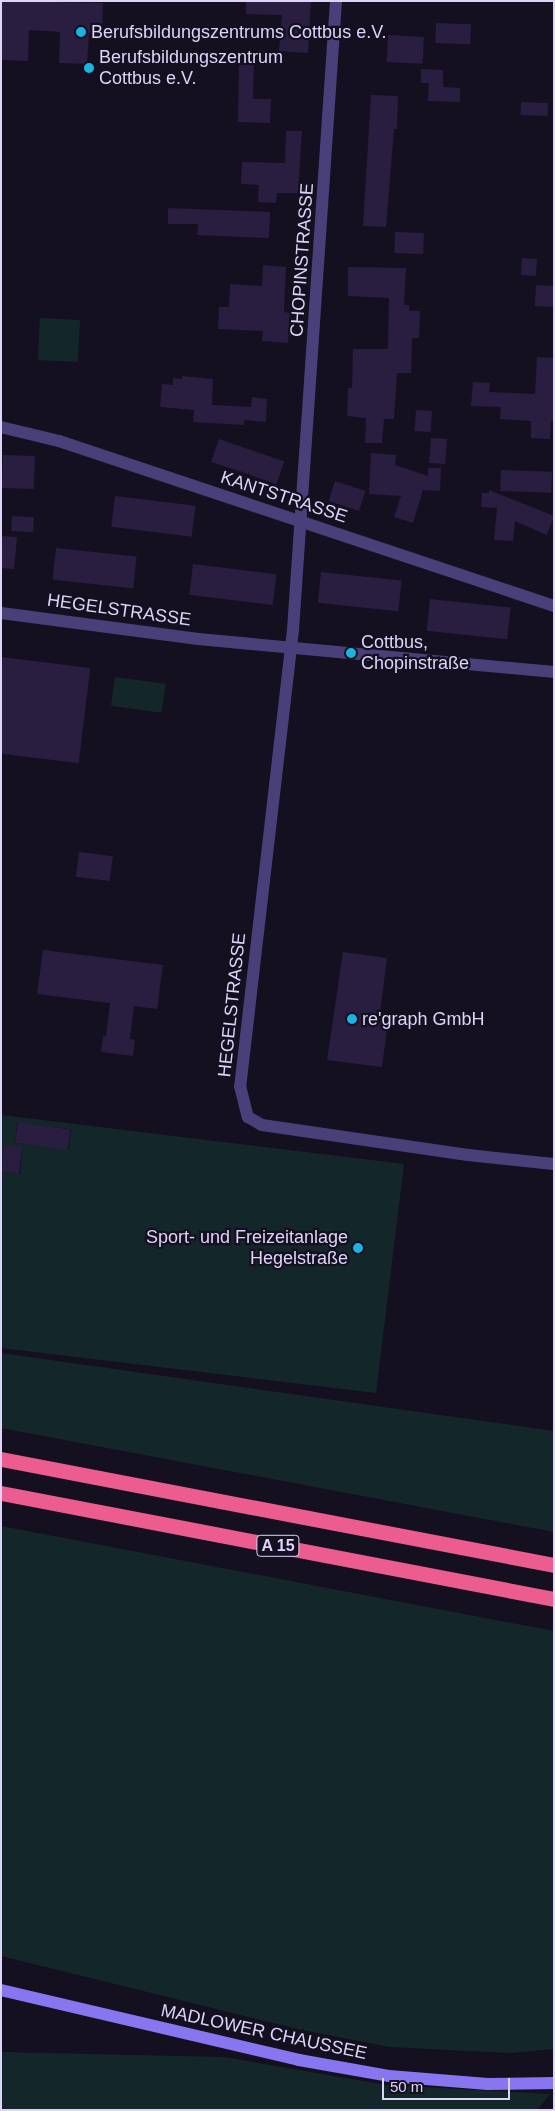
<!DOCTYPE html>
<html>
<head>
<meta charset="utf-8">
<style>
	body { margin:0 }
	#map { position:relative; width:555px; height:2111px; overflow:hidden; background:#151020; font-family:Helvetica,sans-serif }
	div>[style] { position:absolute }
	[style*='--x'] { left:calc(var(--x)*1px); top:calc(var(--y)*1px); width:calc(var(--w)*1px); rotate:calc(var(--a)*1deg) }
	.green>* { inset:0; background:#13272a; transform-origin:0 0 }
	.building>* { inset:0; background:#291e3f; transform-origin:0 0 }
	.minor>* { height:12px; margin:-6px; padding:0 6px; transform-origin:6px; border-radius:6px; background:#49407a }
	.tertiary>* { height:12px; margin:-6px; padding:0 6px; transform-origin:6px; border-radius:6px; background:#49407a }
	.secondary>* { height:12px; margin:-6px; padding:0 6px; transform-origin:6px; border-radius:6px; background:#8875f0 }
	.motorway>* { height:15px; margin:-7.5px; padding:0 7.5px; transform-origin:7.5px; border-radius:7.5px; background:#ed5c8f }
	.dots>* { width:14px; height:14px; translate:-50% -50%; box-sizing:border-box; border:2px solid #151020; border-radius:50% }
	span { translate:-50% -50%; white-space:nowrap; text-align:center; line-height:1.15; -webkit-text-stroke:4.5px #151020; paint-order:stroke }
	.shield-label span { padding:1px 4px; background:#151020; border:1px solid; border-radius:4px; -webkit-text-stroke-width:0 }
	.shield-label { font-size:16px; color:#ddd4fa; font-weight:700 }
	.poi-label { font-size:18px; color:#ddd4fa }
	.left { translate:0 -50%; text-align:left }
	.right { translate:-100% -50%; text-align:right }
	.street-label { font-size:18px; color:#ddd4fa }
	.frame { position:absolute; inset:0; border:2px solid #ddd4fa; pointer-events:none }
	.scale { position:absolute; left:382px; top:2078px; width:128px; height:22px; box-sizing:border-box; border:2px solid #ddd4fa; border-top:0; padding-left:6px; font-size:15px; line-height:18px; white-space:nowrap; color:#ddd4fa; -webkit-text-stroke:4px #151020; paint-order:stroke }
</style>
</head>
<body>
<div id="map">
	<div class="green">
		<i style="left:40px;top:318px;width:40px;height:42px;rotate:3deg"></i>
		<i style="left:115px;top:677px;width:51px;height:29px;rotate:8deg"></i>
		<i style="clip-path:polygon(evenodd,1px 1115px,404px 1164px,376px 1393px,1px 1348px,1px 1115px,17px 1123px,71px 1129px,69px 1149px,15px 1143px,17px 1123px,1px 1115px,4px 1146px,14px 1146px,14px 1150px,22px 1151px,20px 1174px,2px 1172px,4px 1146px)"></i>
		<i style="clip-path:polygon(1px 1353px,554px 1431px,554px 1532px,1px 1428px)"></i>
		<i style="clip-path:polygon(1px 1526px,554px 1631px,554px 2049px,510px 2053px,390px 2047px,302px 2030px,1px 1956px)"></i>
		<i style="clip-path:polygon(1px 2052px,224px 2057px,386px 2085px,550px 2094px,537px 2110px,1px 2110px)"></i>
	</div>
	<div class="building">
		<i style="clip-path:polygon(1px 1px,103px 3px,102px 34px,89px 33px,87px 64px,59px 63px,60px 32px,29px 30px,28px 61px,1px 60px)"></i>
		<i style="clip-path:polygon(246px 1px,311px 1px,308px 53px,279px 51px,282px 15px,246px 14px)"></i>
		<i style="left:436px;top:23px;width:35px;height:20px;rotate:2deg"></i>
		<i style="left:388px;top:35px;width:36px;height:27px;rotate:3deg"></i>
		<i style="clip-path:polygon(239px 55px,254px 55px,253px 99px,271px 99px,270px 123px,238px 122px)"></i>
		<i style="clip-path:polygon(421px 69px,443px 70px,443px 87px,460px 88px,460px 102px,428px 101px,429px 83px,421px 83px)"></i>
		<i style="clip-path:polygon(371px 95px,398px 96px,397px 129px,394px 129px,386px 227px,363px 226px)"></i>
		<i style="left:521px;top:102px;width:27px;height:13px;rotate:2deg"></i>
		<i style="clip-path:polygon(286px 131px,302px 131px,298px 193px,277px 193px,276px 203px,258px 202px,259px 185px,241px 184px,242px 162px,285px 163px)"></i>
		<i style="clip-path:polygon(168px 208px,270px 212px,269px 238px,197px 235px,198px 224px,168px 224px)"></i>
		<i style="left:395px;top:232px;width:29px;height:21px;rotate:2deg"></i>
		<i style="left:522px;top:258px;width:15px;height:17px;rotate:4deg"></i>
		<i style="clip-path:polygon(263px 265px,286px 267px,284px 312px,290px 313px,288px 343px,262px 341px,263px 331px,218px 329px,219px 307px,229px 307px,230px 284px,262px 286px)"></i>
		<i style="clip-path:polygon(348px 267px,406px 268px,404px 305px,409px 305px,409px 311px,420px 311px,419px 338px,412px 338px,411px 373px,397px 373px,394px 419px,384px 419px,382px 443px,365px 443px,366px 418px,347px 416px,348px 388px,352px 388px,353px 349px,388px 349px,389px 298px,348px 296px)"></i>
		<i style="left:536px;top:285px;width:18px;height:21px;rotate:3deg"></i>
		<i style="clip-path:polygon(537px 357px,554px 358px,554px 421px,551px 421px,550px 439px,531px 438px,531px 421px,500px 419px,501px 407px,471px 406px,473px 382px,490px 383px,489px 392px,535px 394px)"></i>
		<i style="clip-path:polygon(182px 376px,213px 379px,212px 405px,251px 407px,252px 397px,267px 399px,266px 422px,244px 420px,244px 425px,193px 422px,194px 410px,160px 407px,162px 384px,173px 385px,173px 378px,182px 379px)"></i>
		<i style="left:416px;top:410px;width:16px;height:21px;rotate:4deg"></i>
		<i style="left:431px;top:438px;width:16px;height:25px;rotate:4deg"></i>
		<i style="left:219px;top:439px;width:69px;height:24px;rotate:19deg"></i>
		<i style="clip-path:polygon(371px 453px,396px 455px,395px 465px,428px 476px,428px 468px,441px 468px,440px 491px,423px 490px,413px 523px,394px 517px,401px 496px,369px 494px)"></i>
		<i style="left:3px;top:455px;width:32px;height:33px;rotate:2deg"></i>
		<i style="left:501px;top:470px;width:51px;height:21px;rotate:2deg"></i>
		<i style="left:335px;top:481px;width:32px;height:21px;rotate:18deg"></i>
		<i style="clip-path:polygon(489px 490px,554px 516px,547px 535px,515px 521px,513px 541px,494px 540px,497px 508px,481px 507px,482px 493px,489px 493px)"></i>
		<i style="left:115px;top:496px;width:81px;height:31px;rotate:7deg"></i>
		<i style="left:12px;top:516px;width:22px;height:15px;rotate:3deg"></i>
		<i style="clip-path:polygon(1px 536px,17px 537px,14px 569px,1px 568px)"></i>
		<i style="left:56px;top:548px;width:81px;height:32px;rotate:6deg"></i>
		<i style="left:193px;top:564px;width:84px;height:31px;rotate:7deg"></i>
		<i style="left:321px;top:572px;width:81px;height:31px;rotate:6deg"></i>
		<i style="left:430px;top:599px;width:81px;height:32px;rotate:6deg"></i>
		<i style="left:1px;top:657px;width:90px;height:96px;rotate:7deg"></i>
		<i style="left:79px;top:852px;width:34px;height:25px;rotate:7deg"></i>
		<i style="clip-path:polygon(43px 950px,163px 965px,157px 1009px,134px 1006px,130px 1039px,135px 1040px,133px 1056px,101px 1052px,103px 1036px,106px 1036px,110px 1003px,37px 994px)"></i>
		<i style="clip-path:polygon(343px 952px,387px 958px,380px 1013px,389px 1014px,382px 1067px,327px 1060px)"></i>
		<i style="left:18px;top:1122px;width:53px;height:21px;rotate:8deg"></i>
		<i style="left:4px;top:1145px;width:18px;height:27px;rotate:6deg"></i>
	</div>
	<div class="minor">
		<i style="--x:336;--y:1;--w:630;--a:93.91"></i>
		<i style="--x:293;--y:630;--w:459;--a:96.6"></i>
		<i style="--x:240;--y:1086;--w:32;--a:76"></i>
		<i style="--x:248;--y:1117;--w:16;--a:30"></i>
		<i style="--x:262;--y:1125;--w:208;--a:8.3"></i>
		<i style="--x:468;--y:1155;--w:86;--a:6"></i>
		<i style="--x:1;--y:427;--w:60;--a:13.6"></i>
		<i style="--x:59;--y:441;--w:522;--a:18.43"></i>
	</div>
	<div class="tertiary">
		<i style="--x:1;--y:613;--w:199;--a:7.5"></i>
		<i style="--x:198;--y:639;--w:358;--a:5.3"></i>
	</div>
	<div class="secondary">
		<i style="--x:1;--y:1990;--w:306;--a:13.2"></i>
		<i style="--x:299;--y:2060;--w:91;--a:10.1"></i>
		<i style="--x:389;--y:2076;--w:99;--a:4.6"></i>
		<i style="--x:488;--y:2084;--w:66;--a:-0.9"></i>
	</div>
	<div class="motorway">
		<i style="--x:1;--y:1459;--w:563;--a:10.85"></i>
		<i style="--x:1;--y:1493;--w:563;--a:10.85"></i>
	</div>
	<div class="dots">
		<i style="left:81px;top:32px;background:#19b4e1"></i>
		<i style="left:89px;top:68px;background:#19b4e1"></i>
		<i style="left:351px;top:653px;background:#19b4e1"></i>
		<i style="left:352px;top:1019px;background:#19b4e1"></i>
		<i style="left:358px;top:1248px;background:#19b4e1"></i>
	</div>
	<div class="shield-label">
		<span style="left:278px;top:1546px">A 15</span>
	</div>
	<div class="poi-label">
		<span class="left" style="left:91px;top:32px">Berufsbildungszentrums Cottbus e.V.</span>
		<span class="left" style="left:99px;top:68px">Berufsbildungszentrum<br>Cottbus e.V.</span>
		<span class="left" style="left:361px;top:653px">Cottbus,<br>Chopinstraße</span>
		<span class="left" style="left:362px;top:1019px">re'graph GmbH</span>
		<span class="right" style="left:348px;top:1248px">Sport- und Freizeitanlage<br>Hegelstraße</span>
	</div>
	<div class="street-label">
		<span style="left:302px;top:260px;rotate:-86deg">CHOPINSTRASSE</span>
		<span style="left:284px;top:497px;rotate:18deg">KANTSTRASSE</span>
		<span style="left:119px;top:610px;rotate:8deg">HEGELSTRASSE</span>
		<span style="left:232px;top:1005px;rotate:-84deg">HEGELSTRASSE</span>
		<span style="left:264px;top:2032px;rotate:12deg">MADLOWER CHAUSSEE</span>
	</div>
	<div class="frame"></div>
	<div class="scale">50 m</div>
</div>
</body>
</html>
